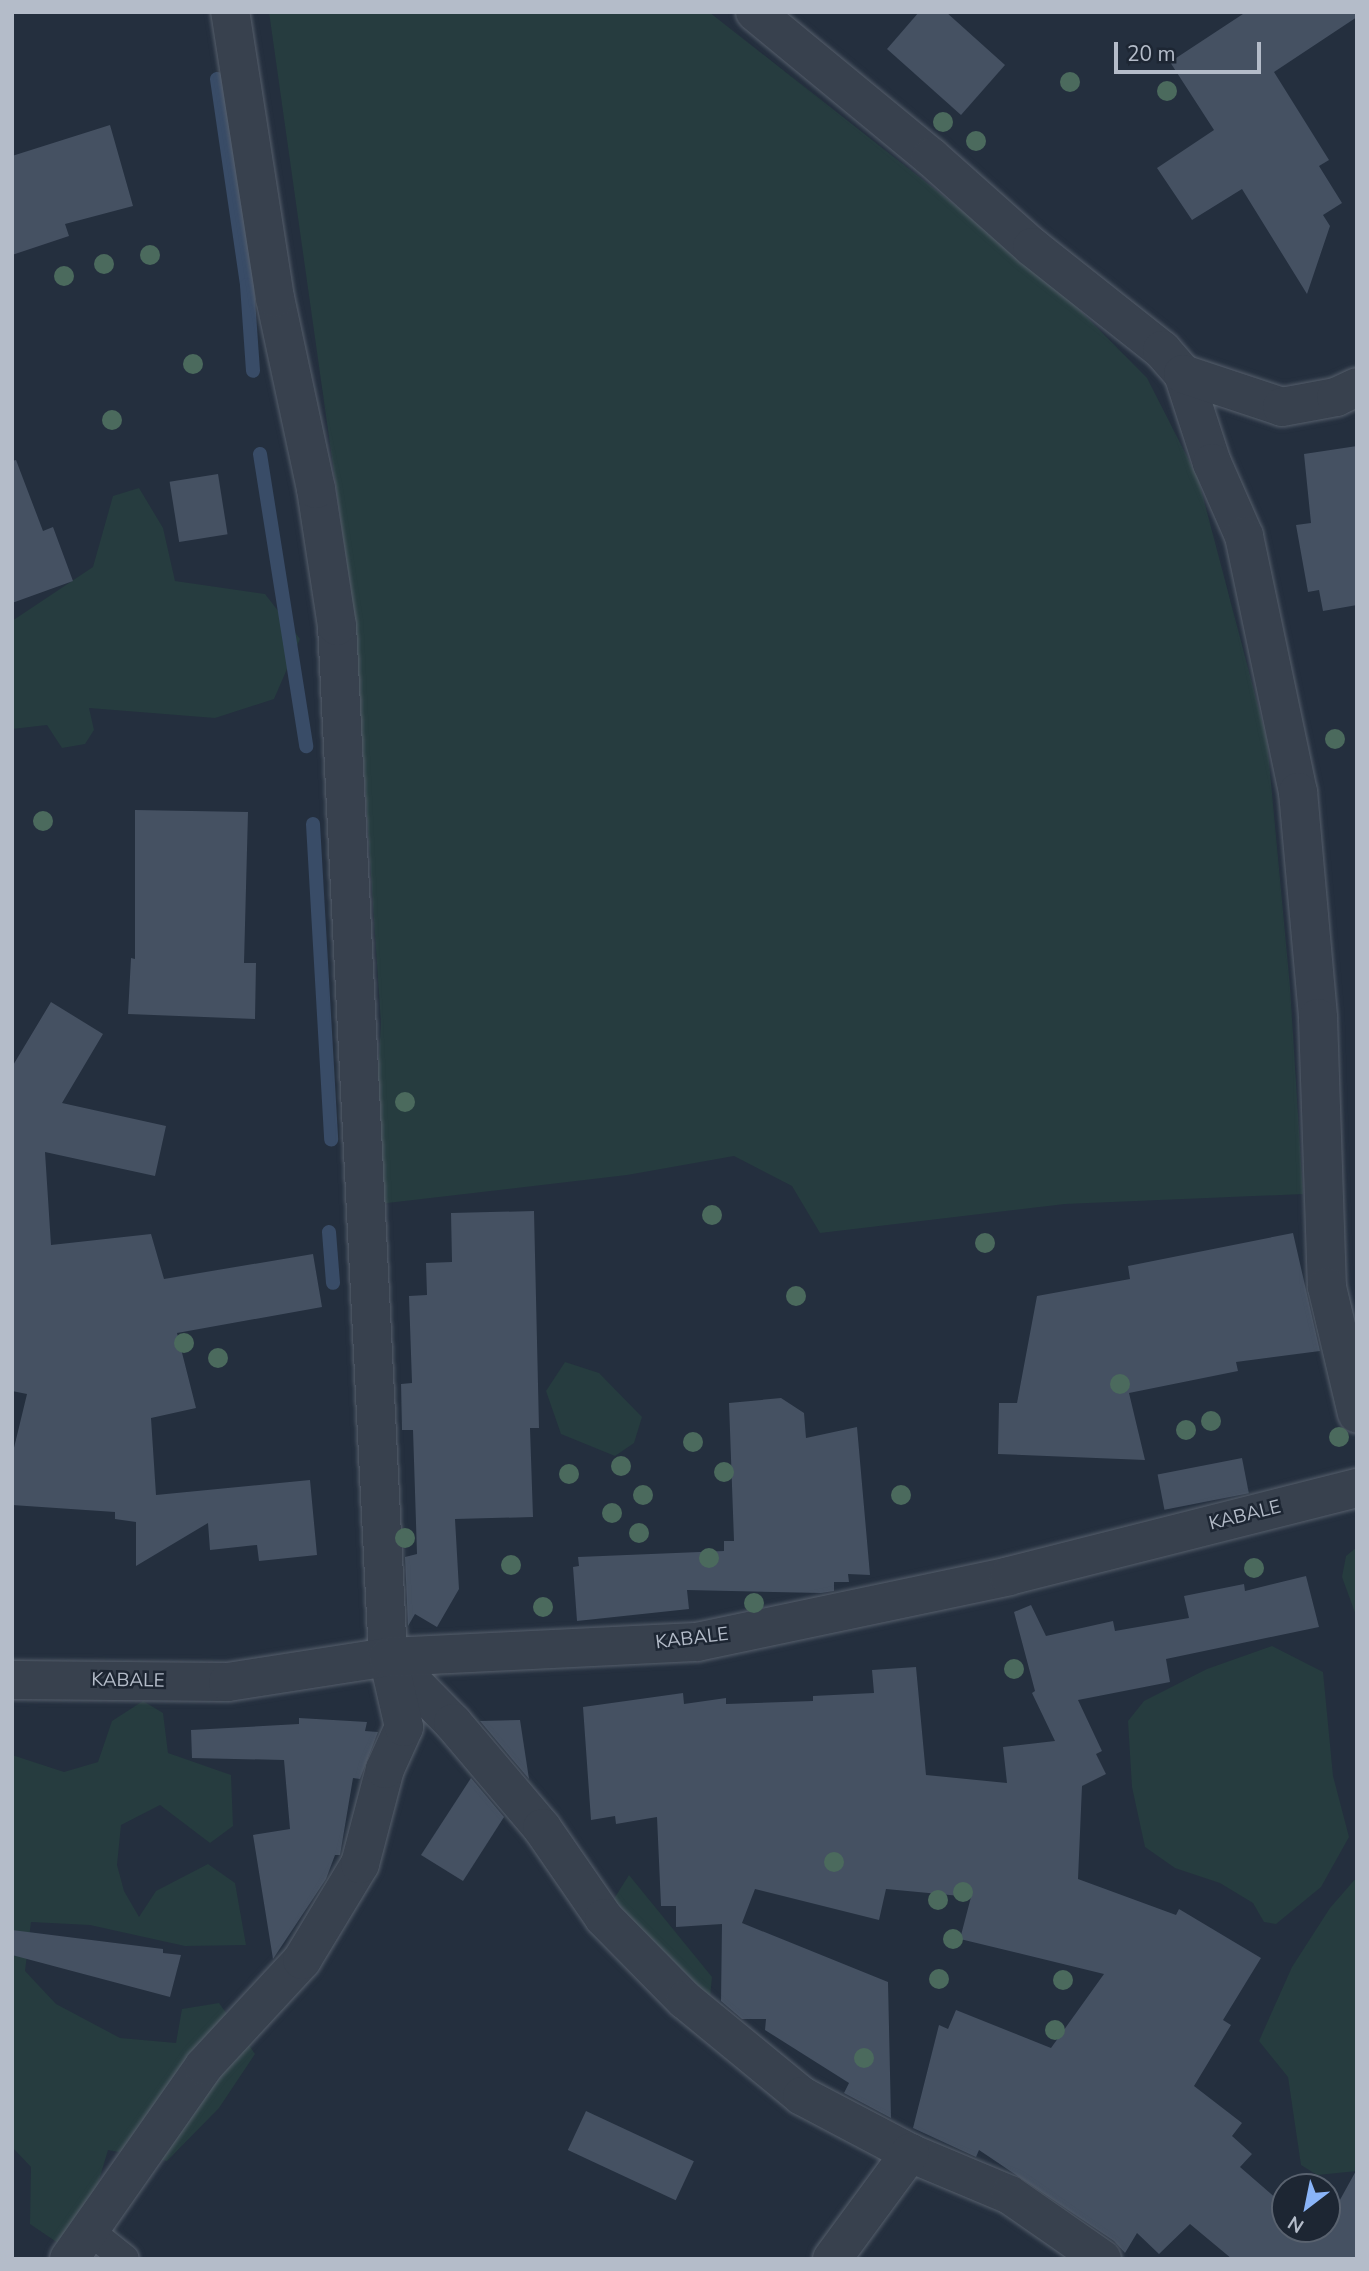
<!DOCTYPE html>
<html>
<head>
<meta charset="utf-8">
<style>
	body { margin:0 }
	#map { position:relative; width:1369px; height:2271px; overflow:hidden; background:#242f3e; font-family:"Nunito Sans",sans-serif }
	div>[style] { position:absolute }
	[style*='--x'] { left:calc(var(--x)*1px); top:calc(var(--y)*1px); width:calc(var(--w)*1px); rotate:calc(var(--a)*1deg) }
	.green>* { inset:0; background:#263c3f }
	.stream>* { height:14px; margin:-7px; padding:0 7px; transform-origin:7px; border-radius:7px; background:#394c67 }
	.building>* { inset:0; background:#455162; transform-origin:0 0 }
	.roads { filter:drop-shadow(0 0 2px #565f6c) drop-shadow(0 0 2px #565f6c) }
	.service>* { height:28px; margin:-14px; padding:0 14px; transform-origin:14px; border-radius:14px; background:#38414e }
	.minor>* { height:38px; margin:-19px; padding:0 19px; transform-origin:19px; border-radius:19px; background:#38414e }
	.tertiary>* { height:38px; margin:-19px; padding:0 19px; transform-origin:19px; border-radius:19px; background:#38414e }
	.trees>* { width:20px; height:20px; margin:-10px; border-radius:50%; background:#4b6a5d }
	span { translate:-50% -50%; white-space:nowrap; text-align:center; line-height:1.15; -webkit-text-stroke:5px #1d2633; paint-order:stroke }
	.street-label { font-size:19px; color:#b4bcc9 }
	.frame { position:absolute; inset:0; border:14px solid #b4bcc9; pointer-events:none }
	.north { position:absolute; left:1271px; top:2173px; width:70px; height:70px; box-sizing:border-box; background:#1d2633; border:2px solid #59626f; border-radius:50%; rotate:212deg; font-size:19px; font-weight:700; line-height:28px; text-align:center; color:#b4bcc9 }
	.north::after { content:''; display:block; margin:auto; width:24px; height:32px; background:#8ab4f8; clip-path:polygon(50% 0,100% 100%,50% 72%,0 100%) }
	.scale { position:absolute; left:1114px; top:42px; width:147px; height:32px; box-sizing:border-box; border:4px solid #b4bcc9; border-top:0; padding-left:9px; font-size:21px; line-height:24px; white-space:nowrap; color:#b4bcc9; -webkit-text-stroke:5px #1d2633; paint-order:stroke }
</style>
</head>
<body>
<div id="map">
	<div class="green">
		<i style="clip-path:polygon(269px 12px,709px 12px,1048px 278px,1147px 378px,1198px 478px,1267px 740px,1290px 987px,1303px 1194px,1065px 1204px,820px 1233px,792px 1186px,734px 1156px,627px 1175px,370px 1205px,381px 1023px,353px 607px)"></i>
		<i style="clip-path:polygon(139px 488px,163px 528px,175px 581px,265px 594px,300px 639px,274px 699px,215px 718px,89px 708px,94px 730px,85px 744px,62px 748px,47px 725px,12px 729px,12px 621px,93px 567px,113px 496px)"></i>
		<i style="clip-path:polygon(565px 1362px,599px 1373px,642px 1417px,634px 1443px,615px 1456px,561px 1434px,546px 1391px)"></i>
		<i style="clip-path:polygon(1357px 1547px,1357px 1618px,1342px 1577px,1346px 1556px)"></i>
		<i style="clip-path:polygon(1272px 1646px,1323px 1672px,1333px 1776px,1349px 1837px,1321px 1887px,1276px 1924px,1264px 1922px,1253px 1903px,1220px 1883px,1175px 1868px,1145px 1847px,1132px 1787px,1128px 1721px,1144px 1701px,1207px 1669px)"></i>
		<i style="clip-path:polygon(143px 1701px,163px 1713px,168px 1753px,231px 1775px,233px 1826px,210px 1843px,160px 1805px,121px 1825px,117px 1865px,124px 1891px,139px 1917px,156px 1891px,208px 1864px,235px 1883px,246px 1945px,185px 1946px,90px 1925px,31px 1922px,25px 1971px,56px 2004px,120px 2038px,176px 2043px,182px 2009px,219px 2003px,255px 2054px,219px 2108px,167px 2161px,108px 2150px,91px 2207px,61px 2245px,30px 2224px,31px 2167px,12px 2147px,12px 1755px,64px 1772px,98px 1762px,112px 1721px)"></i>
		<i style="clip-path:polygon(629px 1875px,712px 1977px,710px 1998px,612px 1902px)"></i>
		<i style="clip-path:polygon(1357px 1877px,1357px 2171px,1317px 2175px,1301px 2165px,1288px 2077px,1259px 2041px,1292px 1967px,1330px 1908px)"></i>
	</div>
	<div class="stream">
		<i style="--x:217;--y:79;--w:208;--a:81.7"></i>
		<i style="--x:247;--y:285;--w:86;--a:86"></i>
		<i style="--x:260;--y:454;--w:296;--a:81"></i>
		<i style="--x:313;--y:824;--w:316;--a:86.7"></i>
		<i style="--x:329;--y:1232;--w:51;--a:85.5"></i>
	</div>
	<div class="building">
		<i style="clip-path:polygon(919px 12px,946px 12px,1005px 65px,961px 115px,887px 49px)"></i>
		<i style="clip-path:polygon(1246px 12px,1357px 12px,1357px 17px,1274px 72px,1329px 160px,1319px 166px,1342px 203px,1323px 215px,1330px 226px,1307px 294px,1242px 189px,1192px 220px,1157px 168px,1214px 130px,1170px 62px)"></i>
		<i style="clip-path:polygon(110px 125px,133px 206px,65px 224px,69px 236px,12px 255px,12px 156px)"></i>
		<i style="clip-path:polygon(1357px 446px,1357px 605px,1323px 611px,1319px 590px,1308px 592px,1296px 525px,1311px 523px,1304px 454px)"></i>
		<i style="clip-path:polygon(16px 460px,43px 531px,53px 527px,73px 581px,12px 603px,12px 461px)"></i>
		<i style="left:218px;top:474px;width:61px;height:49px;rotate:81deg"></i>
		<i style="clip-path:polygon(135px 810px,248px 812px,244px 963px,256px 963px,255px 1019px,128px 1014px,131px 958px,135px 959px)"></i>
		<i style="clip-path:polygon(51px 1002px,103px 1034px,62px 1103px,166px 1126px,155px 1176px,45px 1152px,51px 1245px,151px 1234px,164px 1279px,313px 1254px,322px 1307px,177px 1333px,196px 1408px,151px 1418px,156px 1495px,310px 1480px,317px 1555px,259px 1561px,257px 1545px,210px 1550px,208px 1523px,136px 1566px,136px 1522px,115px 1519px,115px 1512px,12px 1505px,12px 1456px,27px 1394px,12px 1391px,12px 1067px)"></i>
		<i style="clip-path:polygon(534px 1211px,539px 1428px,530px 1428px,533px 1517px,455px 1519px,459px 1589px,437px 1627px,415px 1614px,408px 1626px,405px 1557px,417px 1554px,413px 1430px,402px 1430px,401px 1384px,412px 1383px,409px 1296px,427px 1295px,426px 1263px,452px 1262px,451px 1213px)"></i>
		<i style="clip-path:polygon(1293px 1233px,1320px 1351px,1236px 1362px,1238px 1371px,1129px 1393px,1145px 1460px,998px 1454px,999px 1403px,1017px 1403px,1037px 1296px,1130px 1279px,1128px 1266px)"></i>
		<i style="clip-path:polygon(781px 1398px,804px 1413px,806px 1438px,857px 1427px,870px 1575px,848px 1574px,849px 1582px,834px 1582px,834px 1591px,821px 1593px,687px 1590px,689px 1609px,577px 1621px,573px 1567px,579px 1566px,578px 1557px,724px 1551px,724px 1541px,734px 1541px,729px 1403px)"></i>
		<i style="left:1242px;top:1458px;width:36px;height:86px;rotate:79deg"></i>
		<i style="clip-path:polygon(1306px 1576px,1319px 1627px,1166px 1659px,1170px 1682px,1078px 1700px,1102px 1751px,1096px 1754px,1106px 1774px,1082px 1786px,1078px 1879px,1176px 1915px,1179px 1909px,1261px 1958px,1223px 2020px,1231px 2025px,1194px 2086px,1242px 2123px,1232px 2136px,1252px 2154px,1240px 2167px,1285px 2206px,1285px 2229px,1312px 2229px,1320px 2236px,1357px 2169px,1357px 2259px,1232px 2259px,1190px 2224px,1159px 2254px,1137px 2233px,1125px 2253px,1114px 2241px,979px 2150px,976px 2157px,913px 2128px,939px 2025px,948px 2029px,956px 2010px,1051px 2048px,1104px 1974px,960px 1939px,971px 1897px,886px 1889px,879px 1920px,755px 1889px,742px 1923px,888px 1982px,891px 2118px,844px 2093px,849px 2083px,765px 2030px,766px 2019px,742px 2019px,721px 2001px,722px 1924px,676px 1927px,676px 1906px,661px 1906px,657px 1817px,616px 1824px,615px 1816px,591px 1820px,583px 1707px,683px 1693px,684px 1704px,726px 1698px,726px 1704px,813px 1701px,813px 1696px,874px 1693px,872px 1670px,916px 1667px,926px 1775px,1007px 1783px,1003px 1747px,1055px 1741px,1032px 1693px,1035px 1691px,1014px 1612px,1031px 1605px,1046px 1636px,1113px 1621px,1115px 1631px,1189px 1618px,1184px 1596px,1244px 1584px,1245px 1591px)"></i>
		<i style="clip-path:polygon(299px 1718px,367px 1722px,365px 1731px,378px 1732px,360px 1779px,353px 1778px,340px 1855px,335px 1855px,326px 1879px,273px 1959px,253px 1835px,290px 1829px,284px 1760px,192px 1758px,191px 1730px,299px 1724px)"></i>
		<i style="clip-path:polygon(520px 1720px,529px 1779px,480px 1721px)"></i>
		<i style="clip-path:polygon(471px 1778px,504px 1817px,463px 1881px,421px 1855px)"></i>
		<i style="clip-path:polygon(12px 1930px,163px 1949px,163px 1953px,181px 1955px,170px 1997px,12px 1955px)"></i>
		<i style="left:586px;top:2111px;width:119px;height:43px;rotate:25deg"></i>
	</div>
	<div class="roads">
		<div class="service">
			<i style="--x:91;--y:2232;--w:43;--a:38.5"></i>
		</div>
		<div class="minor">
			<i style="--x:755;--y:12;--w:228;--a:39.5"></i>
			<i style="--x:931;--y:157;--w:135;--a:41.7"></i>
			<i style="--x:1032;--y:247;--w:166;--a:38.4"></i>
			<i style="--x:1162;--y:350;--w:32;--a:49"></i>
			<i style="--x:1183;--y:374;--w:94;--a:72"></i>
			<i style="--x:1212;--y:463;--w:80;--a:66.3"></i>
			<i style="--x:1244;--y:536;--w:262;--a:78.1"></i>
			<i style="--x:1298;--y:792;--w:227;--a:84.9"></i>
			<i style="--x:1318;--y:1018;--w:269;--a:88.1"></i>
			<i style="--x:1327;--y:1287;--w:130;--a:76.7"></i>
			<i style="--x:1183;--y:374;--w:104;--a:18.4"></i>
			<i style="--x:1282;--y:407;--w:55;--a:-10.5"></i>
			<i style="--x:1336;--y:397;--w:23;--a:-25"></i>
			<i style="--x:388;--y:1657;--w:93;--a:45.4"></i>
			<i style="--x:453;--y:1723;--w:138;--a:49.7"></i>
			<i style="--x:542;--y:1828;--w:109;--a:55.4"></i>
			<i style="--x:604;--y:1918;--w:115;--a:45.4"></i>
			<i style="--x:685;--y:2000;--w:151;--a:39.4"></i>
			<i style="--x:802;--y:2096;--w:122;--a:27.8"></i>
			<i style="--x:910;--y:2153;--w:108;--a:22.8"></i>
			<i style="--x:1010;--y:2195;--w:112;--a:34.8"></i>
			<i style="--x:69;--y:2259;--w:236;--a:-55"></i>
			<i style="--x:204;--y:2066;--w:144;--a:-47.2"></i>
			<i style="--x:302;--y:1960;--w:112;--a:-58.9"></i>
			<i style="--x:360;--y:1864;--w:98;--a:-75.3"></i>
			<i style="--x:385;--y:1769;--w:46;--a:-65.7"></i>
			<i style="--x:404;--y:1727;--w:72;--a:-102.9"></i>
			<i style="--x:388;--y:1657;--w:1032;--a:-92.83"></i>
			<i style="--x:337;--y:626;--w:139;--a:-98.7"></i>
			<i style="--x:316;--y:489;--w:195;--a:-102.1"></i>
			<i style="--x:275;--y:298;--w:290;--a:-98.9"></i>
			<i style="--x:832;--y:2259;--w:132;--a:-53.7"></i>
		</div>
		<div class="tertiary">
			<i style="--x:12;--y:1680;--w:216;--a:0.5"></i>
			<i style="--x:228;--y:1682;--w:162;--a:-8.9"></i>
			<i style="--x:388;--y:1657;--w:309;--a:-2.8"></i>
			<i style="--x:697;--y:1642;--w:319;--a:-11.9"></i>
			<i style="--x:1009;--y:1576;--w:359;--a:-14.2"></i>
		</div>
	</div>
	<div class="trees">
		<i style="left:1070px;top:82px"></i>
		<i style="left:1167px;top:91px"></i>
		<i style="left:943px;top:122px"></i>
		<i style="left:976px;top:141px"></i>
		<i style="left:150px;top:255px"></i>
		<i style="left:104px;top:264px"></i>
		<i style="left:64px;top:276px"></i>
		<i style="left:193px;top:364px"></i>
		<i style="left:112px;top:420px"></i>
		<i style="left:1335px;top:739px"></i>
		<i style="left:43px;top:821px"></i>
		<i style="left:405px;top:1102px"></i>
		<i style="left:712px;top:1215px"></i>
		<i style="left:985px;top:1243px"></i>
		<i style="left:796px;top:1296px"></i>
		<i style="left:184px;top:1343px"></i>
		<i style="left:218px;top:1358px"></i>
		<i style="left:1120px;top:1384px"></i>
		<i style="left:1211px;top:1421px"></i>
		<i style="left:1186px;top:1430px"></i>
		<i style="left:1339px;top:1437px"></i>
		<i style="left:693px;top:1442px"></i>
		<i style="left:621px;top:1466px"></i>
		<i style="left:724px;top:1472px"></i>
		<i style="left:569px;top:1474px"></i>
		<i style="left:643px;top:1495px"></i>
		<i style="left:901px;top:1495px"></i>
		<i style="left:612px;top:1513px"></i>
		<i style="left:639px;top:1533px"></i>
		<i style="left:405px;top:1538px"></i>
		<i style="left:709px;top:1558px"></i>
		<i style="left:511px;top:1565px"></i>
		<i style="left:1254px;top:1568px"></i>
		<i style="left:754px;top:1603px"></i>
		<i style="left:543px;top:1607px"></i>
		<i style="left:1014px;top:1669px"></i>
		<i style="left:834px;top:1862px"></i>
		<i style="left:963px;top:1892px"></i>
		<i style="left:938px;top:1900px"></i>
		<i style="left:953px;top:1939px"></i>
		<i style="left:939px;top:1979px"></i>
		<i style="left:1063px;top:1980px"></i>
		<i style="left:1055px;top:2030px"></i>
		<i style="left:864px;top:2058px"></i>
	</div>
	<div class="street-label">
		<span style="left:1245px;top:1516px;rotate:-14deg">KABALE</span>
		<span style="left:692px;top:1639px;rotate:-7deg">KABALE</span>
		<span style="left:128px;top:1681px;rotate:1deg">KABALE</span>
	</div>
	<div class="frame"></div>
	<div class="north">N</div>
	<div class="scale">20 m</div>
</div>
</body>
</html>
